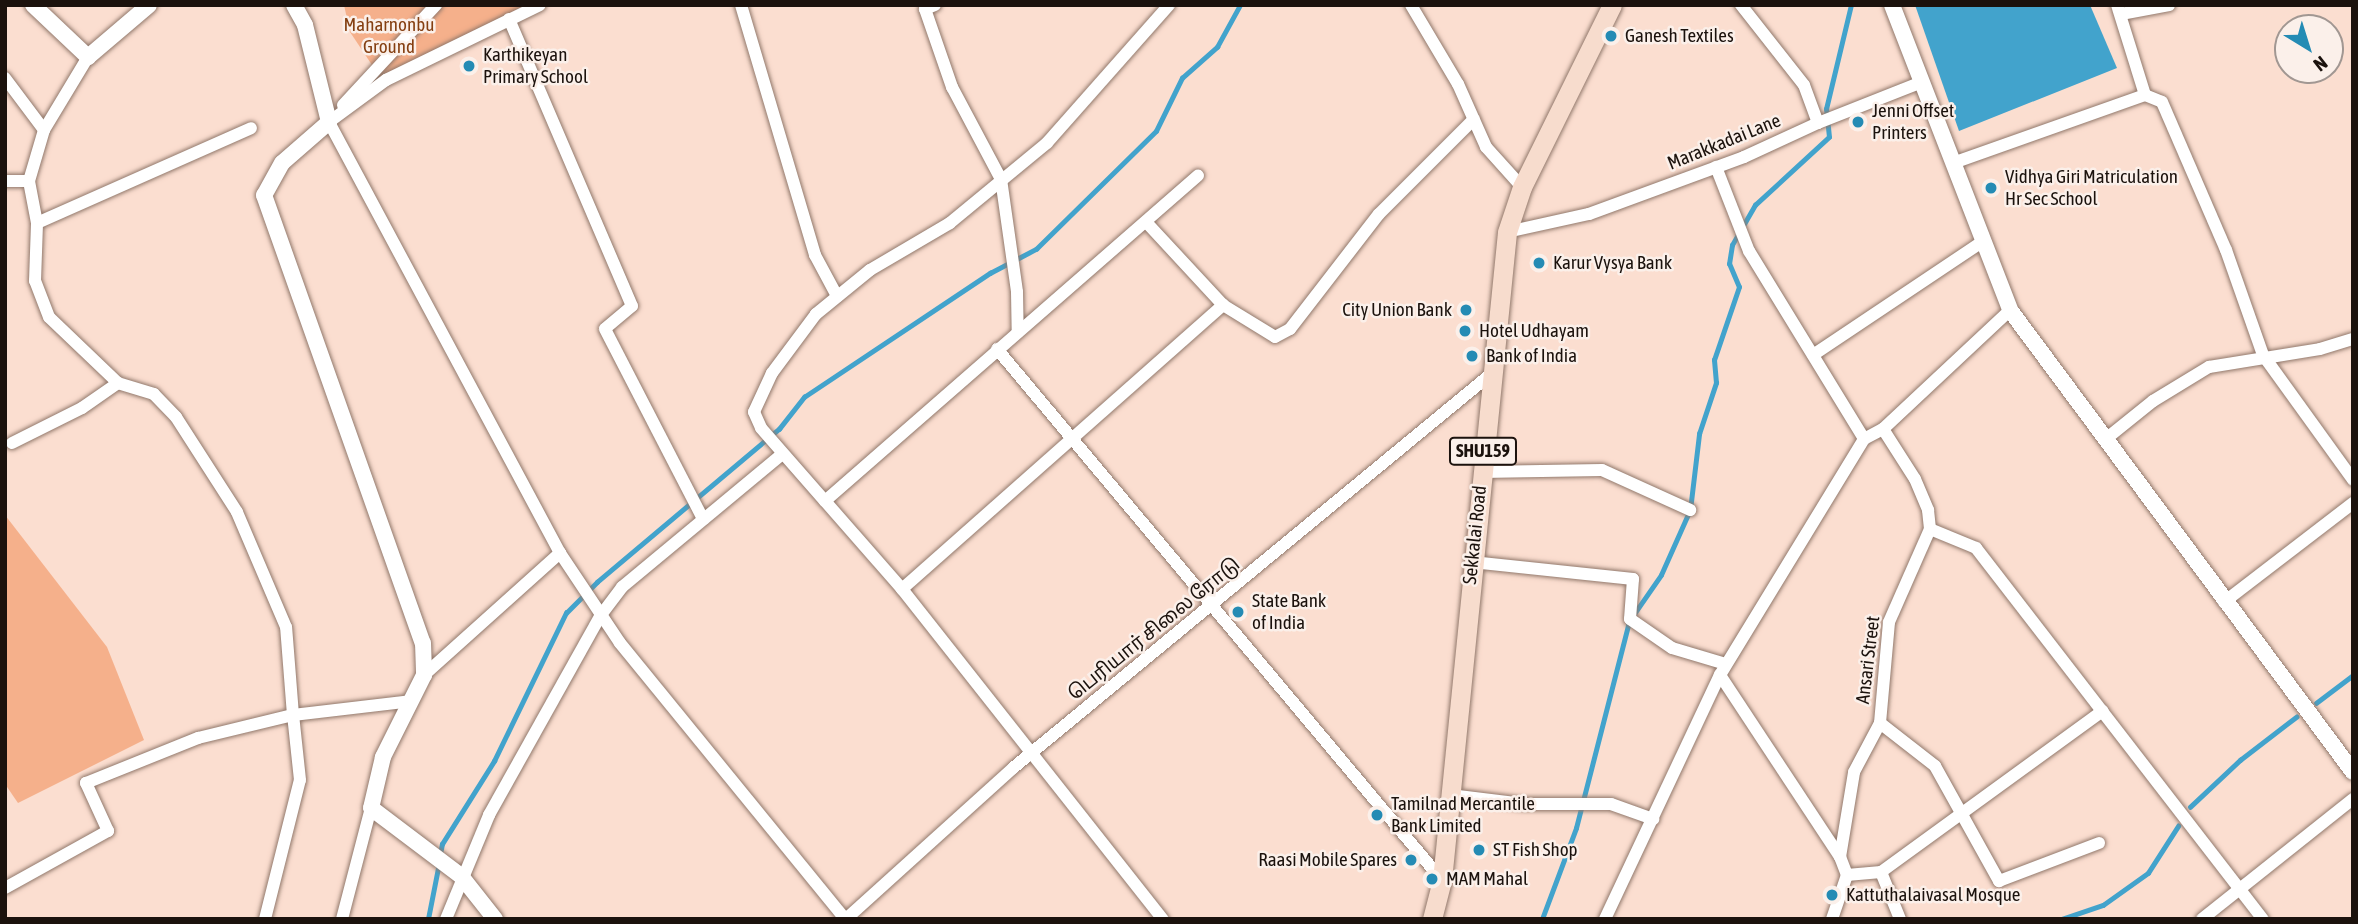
<!DOCTYPE html>
<html>
<head>
<meta charset="utf-8">
<style>
	body { margin:0 }
	#map { position:relative; width:2358px; height:924px; overflow:hidden; background:#fbded0; font-family:"Asap Condensed","Noto Sans Tamil",sans-serif }
	div>[style] { position:absolute }
	[style*='--x'] { left:calc(var(--x)*1px); top:calc(var(--y)*1px); width:calc(var(--w)*1px); rotate:calc(var(--a)*1deg) }
	.green>* { inset:0; background:#f5b08b }
	.water>* { inset:0; background:#42a3cc }
	.stream>* { height:4.5px; margin:-2.25px; padding:0 2.25px; transform-origin:2.25px; border-radius:2.25px; background:#42a3cc }
	.roads { filter:drop-shadow(0 0 2px #91786b) drop-shadow(0 0 2px #91786b) }
	.minor>* { height:12px; margin:-6px; padding:0 6px; transform-origin:6px; border-radius:6px; background:#fff }
	.tertiary>* { height:16px; margin:-8px; padding:0 8px; transform-origin:8px; border-radius:8px; background:#fff }
	.primary>* { height:19px; margin:-9.5px; padding:0 9.5px; transform-origin:9.5px; border-radius:9.5px; background:#f7dccd }
	.dots>* { width:19px; height:19px; translate:-50% -50%; box-sizing:border-box; border:4px solid #fbf0ea; border-radius:50% }
	span { translate:-50% -50%; white-space:nowrap; text-align:center; line-height:1.15; -webkit-text-stroke:5px #fbf0ea; paint-order:stroke }
	.shield-label span { padding:2px 5px; background:#fbf0ea; border:2px solid; border-radius:5px; -webkit-text-stroke-width:0 }
	.shield-label { font-size:18px; color:#1b120d; font-weight:700 }
	.park-label { font-size:19px; color:#853f11 }
	.poi-label { font-size:19px; color:#1b120d }
	.left { translate:0 -50%; text-align:left }
	.right { translate:-100% -50%; text-align:right }
	.street-label { font-size:19px; color:#1b120d }
	.frame { position:absolute; inset:0; border:7px solid #1b120d; pointer-events:none }
	.north { position:absolute; left:2274px; top:14px; width:70px; height:70px; box-sizing:border-box; background:#fbf0ea; border:2px solid #a19792; border-radius:50%; rotate:142deg; font-size:19px; font-weight:700; line-height:28px; text-align:center; color:#1b120d }
	.north::after { content:''; display:block; margin:auto; width:24px; height:32px; background:#248bb4; clip-path:polygon(50% 0,100% 100%,50% 72%,0 100%) }
</style>
</head>
<body>
<div id="map">
	<div class="green">
		<i style="clip-path:polygon(344px 5px,526px 5px,380px 77px,350px 32px)"></i>
		<i style="clip-path:polygon(5px 515px,107px 647px,144px 740px,18px 803px,5px 784px)"></i>
	</div>
	<div class="water">
		<i style="clip-path:polygon(1915px 5px,2090px 5px,2117px 68px,1959px 131px)"></i>
	</div>
	<div class="stream">
		<i style="--x:1634;--y:614;--w:47;--a:-55.3"></i>
		<i style="--x:1661;--y:575;--w:71;--a:-66"></i>
		<i style="--x:1690;--y:510;--w:77;--a:-83.2"></i>
		<i style="--x:1699;--y:434;--w:54;--a:-71.6"></i>
		<i style="--x:1716;--y:383;--w:23;--a:-95"></i>
		<i style="--x:1714;--y:360;--w:77;--a:-71.1"></i>
		<i style="--x:1739;--y:287;--w:25;--a:-113"></i>
		<i style="--x:1729;--y:264;--w:19;--a:-81"></i>
		<i style="--x:1732;--y:245;--w:46;--a:-60.1"></i>
		<i style="--x:1755;--y:205;--w:100;--a:-42.6"></i>
		<i style="--x:1829;--y:137;--w:28;--a:-96"></i>
		<i style="--x:1826;--y:109;--w:107;--a:-76.5"></i>
		<i style="--x:2316;--y:703;--w:46;--a:-37.1"></i>
		<i style="--x:2190;--y:807;--w:69;--a:-43.2"></i>
		<i style="--x:2240;--y:760;--w:71;--a:-37.5"></i>
		<i style="--x:440;--y:854;--w:10;--a:-79"></i>
		<i style="--x:442;--y:844;--w:98;--a:-57.9"></i>
		<i style="--x:494;--y:761;--w:165;--a:-64.1"></i>
		<i style="--x:566;--y:613;--w:44;--a:-45"></i>
		<i style="--x:597;--y:582;--w:238;--a:-40.1"></i>
		<i style="--x:779;--y:429;--w:41;--a:-52"></i>
		<i style="--x:804;--y:397;--w:224;--a:-33.7"></i>
		<i style="--x:990;--y:273;--w:52;--a:-27.6"></i>
		<i style="--x:1036;--y:249;--w:168;--a:-44.5"></i>
		<i style="--x:1156;--y:131;--w:59;--a:-63.9"></i>
		<i style="--x:1182;--y:78;--w:47;--a:-41.5"></i>
		<i style="--x:1217;--y:47;--w:48;--a:-61.3"></i>
		<i style="--x:428;--y:919;--w:57;--a:-78.9"></i>
		<i style="--x:1542;--y:919;--w:97;--a:-69.5"></i>
		<i style="--x:1576;--y:828;--w:214;--a:-75.6"></i>
		<i style="--x:2062;--y:919;--w:43;--a:-18.9"></i>
		<i style="--x:2103;--y:905;--w:55;--a:-35.4"></i>
		<i style="--x:2148;--y:873;--w:56;--a:-57.4"></i>
	</div>
	<div class="roads">
		<div class="minor">
			<i style="--x:741;--y:5;--w:261;--a:73.5"></i>
			<i style="--x:815;--y:255;--w:47;--a:61.8"></i>
			<i style="--x:935;--y:5;--w:11;--a:158"></i>
			<i style="--x:925;--y:9;--w:83;--a:70.9"></i>
			<i style="--x:952;--y:87;--w:104;--a:62"></i>
			<i style="--x:1001;--y:179;--w:114;--a:81.9"></i>
			<i style="--x:1017;--y:292;--w:39;--a:89"></i>
			<i style="--x:1169;--y:5;--w:184;--a:131.5"></i>
			<i style="--x:1047;--y:143;--w:126;--a:140.5"></i>
			<i style="--x:950;--y:223;--w:93;--a:149.6"></i>
			<i style="--x:870;--y:270;--w:70;--a:140.8"></i>
			<i style="--x:816;--y:314;--w:74;--a:126.7"></i>
			<i style="--x:772;--y:373;--w:43;--a:114.8"></i>
			<i style="--x:754;--y:412;--w:17;--a:66"></i>
			<i style="--x:761;--y:428;--w:97;--a:48.8"></i>
			<i style="--x:825;--y:501;--w:495;--a:-41.1"></i>
			<i style="--x:1411;--y:5;--w:92;--a:59.3"></i>
			<i style="--x:1458;--y:84;--w:69;--a:66"></i>
			<i style="--x:1486;--y:147;--w:54;--a:48"></i>
			<i style="--x:2117;--y:5;--w:94;--a:72.7"></i>
			<i style="--x:2121;--y:14;--w:49;--a:-10.6"></i>
			<i style="--x:509;--y:19;--w:312;--a:66.8"></i>
			<i style="--x:632;--y:306;--w:35;--a:140"></i>
			<i style="--x:605;--y:329;--w:214;--a:62.7"></i>
			<i style="--x:5;--y:78;--w:65;--a:53.1"></i>
			<i style="--x:44;--y:130;--w:85;--a:-58.9"></i>
			<i style="--x:343;--y:105;--w:137;--a:-47.1"></i>
			<i style="--x:1818;--y:123;--w:112;--a:-21.5"></i>
			<i style="--x:1953;--y:163;--w:204;--a:-19.5"></i>
			<i style="--x:2145;--y:95;--w:18;--a:22"></i>
			<i style="--x:2162;--y:102;--w:161;--a:66.6"></i>
			<i style="--x:2226;--y:250;--w:111;--a:70.6"></i>
			<i style="--x:2263;--y:355;--w:154;--a:54.2"></i>
			<i style="--x:1716;--y:167;--w:90;--a:68.6"></i>
			<i style="--x:1749;--y:251;--w:220;--a:58.5"></i>
			<i style="--x:5;--y:181;--w:24;--a:0"></i>
			<i style="--x:37;--y:223;--w:234;--a:-23.9"></i>
			<i style="--x:1147;--y:223;--w:112;--a:47.2"></i>
			<i style="--x:1223;--y:305;--w:61;--a:31.6"></i>
			<i style="--x:1275;--y:337;--w:17;--a:-28"></i>
			<i style="--x:1290;--y:329;--w:145;--a:-52.3"></i>
			<i style="--x:1379;--y:214;--w:134;--a:-45"></i>
			<i style="--x:1507;--y:232;--w:84;--a:-12.4"></i>
			<i style="--x:1589;--y:214;--w:165;--a:-20.2"></i>
			<i style="--x:1744;--y:157;--w:81;--a:-24.7"></i>
			<i style="--x:1818;--y:123;--w:40;--a:-110.2"></i>
			<i style="--x:1804;--y:85;--w:102;--a:-128.2"></i>
			<i style="--x:997;--y:349;--w:693;--a:50.04"></i>
			<i style="--x:1813;--y:355;--w:205;--a:-33.8"></i>
			<i style="--x:1883;--y:429;--w:59;--a:57.4"></i>
			<i style="--x:1915;--y:479;--w:34;--a:67"></i>
			<i style="--x:1928;--y:510;--w:19;--a:84"></i>
			<i style="--x:2107;--y:438;--w:59;--a:-38.8"></i>
			<i style="--x:2153;--y:401;--w:66;--a:-31.3"></i>
			<i style="--x:2209;--y:367;--w:112;--a:-9.2"></i>
			<i style="--x:2320;--y:349;--w:34;--a:-17"></i>
			<i style="--x:12;--y:443;--w:78;--a:-26.6"></i>
			<i style="--x:82;--y:408;--w:44;--a:-34.8"></i>
			<i style="--x:1481;--y:472;--w:121;--a:-0.9"></i>
			<i style="--x:1602;--y:470;--w:97;--a:24.4"></i>
			<i style="--x:825;--y:501;--w:117;--a:48.8"></i>
			<i style="--x:902;--y:589;--w:421;--a:51.7"></i>
			<i style="--x:1930;--y:529;--w:50;--a:22.4"></i>
			<i style="--x:1976;--y:548;--w:469;--a:52.3"></i>
			<i style="--x:560;--y:553;--w:108;--a:56.3"></i>
			<i style="--x:620;--y:643;--w:356;--a:50.8"></i>
			<i style="--x:1472;--y:562;--w:162;--a:6"></i>
			<i style="--x:1633;--y:579;--w:40;--a:94.3"></i>
			<i style="--x:1630;--y:619;--w:51;--a:34.6"></i>
			<i style="--x:1672;--y:648;--w:56;--a:16.5"></i>
			<i style="--x:902;--y:589;--w:429;--a:-41.5"></i>
			<i style="--x:2224;--y:602;--w:163;--a:-37.5"></i>
			<i style="--x:424;--y:675;--w:183;--a:-41.9"></i>
			<i style="--x:560;--y:553;--w:489;--a:-118.2"></i>
			<i style="--x:329;--y:122;--w:71;--a:-36.4"></i>
			<i style="--x:386;--y:80;--w:171;--a:-26"></i>
			<i style="--x:1720;--y:675;--w:218;--a:56.6"></i>
			<i style="--x:1880;--y:723;--w:70;--a:38"></i>
			<i style="--x:1935;--y:766;--w:132;--a:60.9"></i>
			<i style="--x:1999;--y:881;--w:107;--a:-20.8"></i>
			<i style="--x:1450;--y:795;--w:74;--a:7"></i>
			<i style="--x:1523;--y:804;--w:88;--a:0"></i>
			<i style="--x:1611;--y:804;--w:45;--a:19.7"></i>
			<i style="--x:1881;--y:872;--w:51;--a:68"></i>
			<i style="--x:1847;--y:875;--w:34;--a:-5"></i>
			<i style="--x:1881;--y:872;--w:274;--a:-36"></i>
			<i style="--x:5;--y:888;--w:118;--a:-29"></i>
			<i style="--x:108;--y:831;--w:53;--a:-114.6"></i>
			<i style="--x:86;--y:783;--w:121;--a:-21.9"></i>
			<i style="--x:198;--y:738;--w:98;--a:-13.6"></i>
			<i style="--x:293;--y:715;--w:88;--a:-94.5"></i>
			<i style="--x:286;--y:627;--w:125;--a:-113.1"></i>
			<i style="--x:237;--y:512;--w:113;--a:-122.7"></i>
			<i style="--x:176;--y:417;--w:32;--a:-134"></i>
			<i style="--x:154;--y:394;--w:38;--a:-163"></i>
			<i style="--x:118;--y:383;--w:95;--a:-136.3"></i>
			<i style="--x:49;--y:317;--w:39;--a:-111"></i>
			<i style="--x:35;--y:281;--w:58;--a:-88"></i>
			<i style="--x:37;--y:223;--w:43;--a:-100.8"></i>
			<i style="--x:29;--y:181;--w:53;--a:-73.6"></i>
			<i style="--x:265;--y:919;--w:143;--a:-75.9"></i>
			<i style="--x:300;--y:780;--w:65;--a:-96.1"></i>
			<i style="--x:293;--y:715;--w:120;--a:-6.7"></i>
			<i style="--x:342;--y:919;--w:115;--a:-75.4"></i>
			<i style="--x:446;--y:919;--w:113;--a:-67.5"></i>
			<i style="--x:489;--y:815;--w:229;--a:-60.8"></i>
			<i style="--x:601;--y:615;--w:35;--a:-53"></i>
			<i style="--x:622;--y:587;--w:208;--a:-39.7"></i>
			<i style="--x:846;--y:919;--w:225;--a:-42.1"></i>
			<i style="--x:1013;--y:768;--w:619;--a:-39.5"></i>
			<i style="--x:1605;--y:919;--w:270;--a:-64.8"></i>
			<i style="--x:1720;--y:675;--w:276;--a:-58.6"></i>
			<i style="--x:1864;--y:439;--w:21;--a:-28"></i>
			<i style="--x:1883;--y:429;--w:174;--a:-43.1"></i>
			<i style="--x:1832;--y:919;--w:46;--a:-71.2"></i>
			<i style="--x:1847;--y:875;--w:19;--a:-111"></i>
			<i style="--x:1840;--y:857;--w:86;--a:-80.6"></i>
			<i style="--x:1854;--y:772;--w:55;--a:-62"></i>
			<i style="--x:1880;--y:723;--w:101;--a:-84.9"></i>
			<i style="--x:1889;--y:622;--w:102;--a:-66.2"></i>
			<i style="--x:2202;--y:919;--w:193;--a:-38.5"></i>
		</div>
		<div class="tertiary">
			<i style="--x:33;--y:5;--w:76;--a:43.4"></i>
			<i style="--x:88;--y:57;--w:80;--a:-40.4"></i>
			<i style="--x:294;--y:5;--w:23;--a:61"></i>
			<i style="--x:305;--y:25;--w:100;--a:76.1"></i>
			<i style="--x:329;--y:122;--w:62;--a:138.9"></i>
			<i style="--x:282;--y:163;--w:37;--a:119"></i>
			<i style="--x:264;--y:195;--w:475;--a:70.5"></i>
			<i style="--x:423;--y:643;--w:32;--a:88"></i>
			<i style="--x:424;--y:675;--w:92;--a:116.6"></i>
			<i style="--x:383;--y:757;--w:52;--a:103.2"></i>
			<i style="--x:371;--y:808;--w:113;--a:37.1"></i>
			<i style="--x:461;--y:876;--w:55;--a:51.7"></i>
			<i style="--x:1892;--y:5;--w:327;--a:68.8"></i>
			<i style="--x:2010;--y:310;--w:575;--a:53.41"></i>
		</div>
		<div class="primary">
			<i style="--x:1432;--y:919;--w:40;--a:-75.6"></i>
			<i style="--x:1442;--y:880;--w:651;--a:-84.27"></i>
			<i style="--x:1507;--y:232;--w:47;--a:-71.6"></i>
			<i style="--x:1522;--y:187;--w:203;--a:-63.7"></i>
		</div>
	</div>
	<div class="dots">
		<i style="left:1611px;top:36px;background:#248bb4"></i>
		<i style="left:469px;top:66px;background:#248bb4"></i>
		<i style="left:1858px;top:122px;background:#248bb4"></i>
		<i style="left:1991px;top:188px;background:#248bb4"></i>
		<i style="left:1539px;top:263px;background:#248bb4"></i>
		<i style="left:1466px;top:310px;background:#248bb4"></i>
		<i style="left:1465px;top:331px;background:#248bb4"></i>
		<i style="left:1472px;top:356px;background:#248bb4"></i>
		<i style="left:1238px;top:612px;background:#248bb4"></i>
		<i style="left:1377px;top:815px;background:#248bb4"></i>
		<i style="left:1479px;top:850px;background:#248bb4"></i>
		<i style="left:1411px;top:860px;background:#248bb4"></i>
		<i style="left:1432px;top:879px;background:#248bb4"></i>
		<i style="left:1832px;top:895px;background:#248bb4"></i>
	</div>
	<div class="shield-label">
		<span style="left:1483px;top:451px">SHU159</span>
	</div>
	<div class="park-label">
		<span style="left:389px;top:36px">Maharnonbu<br>Ground</span>
	</div>
	<div class="poi-label">
		<span class="left" style="left:1625px;top:36px">Ganesh Textiles</span>
		<span class="left" style="left:483px;top:66px">Karthikeyan<br>Primary School</span>
		<span class="left" style="left:1872px;top:122px">Jenni Offset<br>Printers</span>
		<span class="left" style="left:2005px;top:188px">Vidhya Giri Matriculation<br>Hr Sec School</span>
		<span class="left" style="left:1553px;top:263px">Karur Vysya Bank</span>
		<span class="right" style="left:1452px;top:310px">City Union Bank</span>
		<span class="left" style="left:1479px;top:331px">Hotel Udhayam</span>
		<span class="left" style="left:1486px;top:356px">Bank of India</span>
		<span class="left" style="left:1252px;top:612px">State Bank<br>of India</span>
		<span class="left" style="left:1391px;top:815px">Tamilnad Mercantile<br>Bank Limited</span>
		<span class="left" style="left:1493px;top:850px">ST Fish Shop</span>
		<span class="right" style="left:1397px;top:860px">Raasi Mobile Spares</span>
		<span class="left" style="left:1446px;top:879px">MAM Mahal</span>
		<span class="left" style="left:1846px;top:895px">Kattuthalaivasal Mosque</span>
	</div>
	<div class="street-label">
		<span style="left:1724px;top:142px;rotate:-22deg">Marakkadai Lane</span>
		<span style="left:1475px;top:535px;rotate:-84deg">Sekkalai Road</span>
		<span style="left:1154px;top:629px;rotate:-39deg">பெரியார் சிலை ரோடு</span>
		<span style="left:1868px;top:660px;rotate:-83deg">Ansari Street</span>
	</div>
	<div class="frame"></div>
	<div class="north">N</div>
</div>
</body>
</html>
